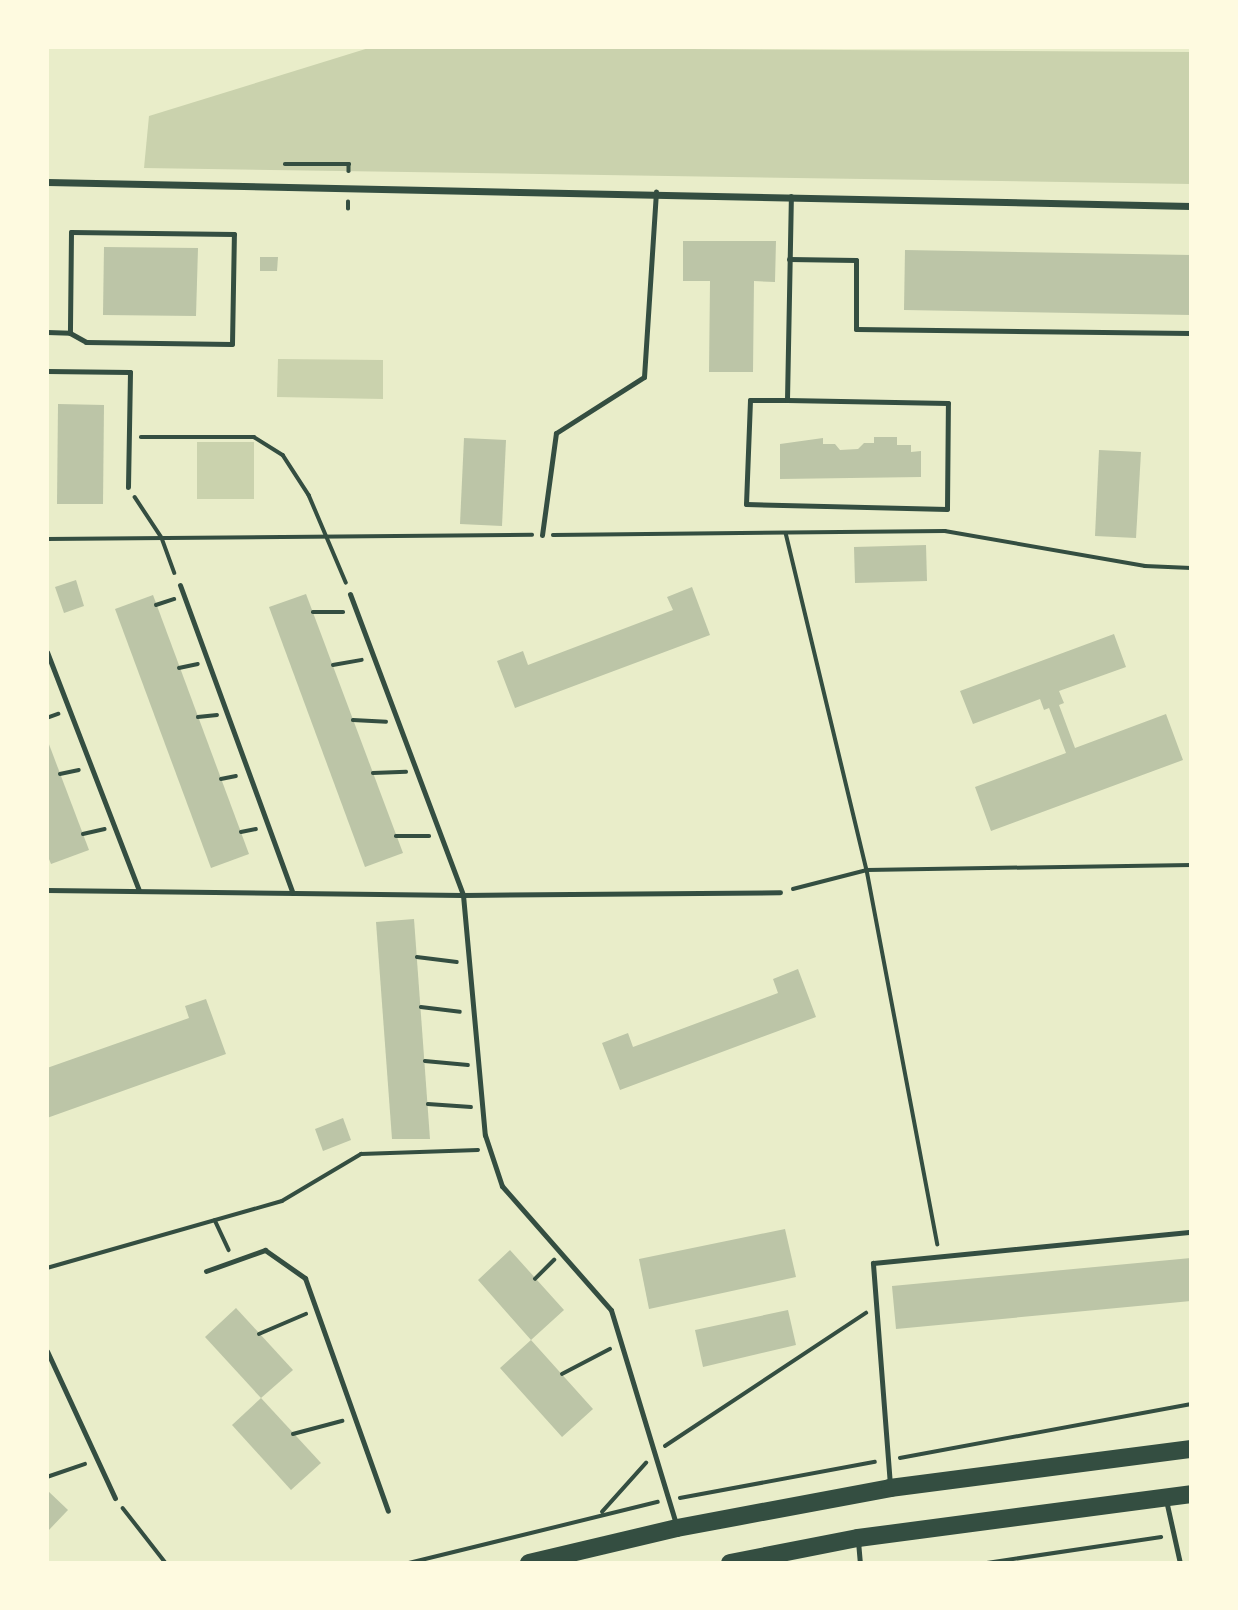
<!DOCTYPE html>
<style>
body{margin:0}
#map{position:relative;width:1238px;height:1610px;overflow:hidden;background:#e9edc9;font-family:"Golos Text",sans-serif}
div>[style]{position:absolute}
.green>*{inset:0;background:#cad2ad}
.building>*{inset:0;background:#bcc5a7}
.path>*{height:3.5px;margin:-1.75px;padding:0 1.75px;transform-origin:1.75px;border-radius:1.75px;background:#344e41}
.service>*{height:5px;margin:-2.5px;padding:0 2.5px;transform-origin:2.5px;border-radius:2.5px;background:#344e41}
.minor>*{height:7px;margin:-3.5px;padding:0 3.5px;transform-origin:3.5px;border-radius:3.5px;background:#344e41}
.primary>*{height:18px;margin:-9px;padding:0 9px;transform-origin:9px;border-radius:9px;background:#344e41}
span{translate:-50% -50%;white-space:nowrap;text-align:center;line-height:1.15;-webkit-text-stroke:7px #fefae0;paint-order:stroke}
.frame{position:absolute;inset:0;border:49px solid #fefae0;pointer-events:none}
</style>
<div id="map">
<div class="green">
<i style="clip-path:polygon(372px 47px,1191px 52px,1191px 184px,144px 168px,149px 116px)"></i>
<i style="clip-path:polygon(278px 359px,383px 360px,383px 399px,277px 397px)"></i>
<i style="clip-path:polygon(197px 442px,254px 442px,254px 499px,197px 499px)"></i>
</div>
<div class="building">
<i style="clip-path:polygon(683px 241px,776px 241px,775px 282px,754px 281px,753px 372px,709px 372px,710px 281px,683px 281px)"></i>
<i style="clip-path:polygon(104px 247px,198px 248px,196px 316px,103px 315px)"></i>
<i style="clip-path:polygon(905px 250px,1191px 255px,1191px 315px,904px 310px)"></i>
<i style="clip-path:polygon(260px 257px,278px 257px,277px 271px,260px 271px)"></i>
<i style="clip-path:polygon(58px 404px,104px 405px,103px 504px,57px 504px)"></i>
<i style="clip-path:polygon(874px 437px,897px 437px,897px 445px,911px 445px,911px 452px,921px 451px,921px 477px,780px 479px,780px 444px,823px 438px,823px 444px,835px 444px,840px 450px,858px 449px,864px 443px,874px 443px)"></i>
<i style="clip-path:polygon(464px 438px,506px 440px,502px 526px,460px 524px)"></i>
<i style="clip-path:polygon(1099px 450px,1141px 452px,1136px 538px,1095px 536px)"></i>
<i style="clip-path:polygon(926px 545px,927px 581px,855px 583px,854px 547px)"></i>
<i style="clip-path:polygon(76px 580px,84px 606px,64px 613px,55px 587px)"></i>
<i style="clip-path:polygon(692px 587px,710px 635px,515px 708px,497px 661px,523px 651px,528px 665px,673px 610px,667px 597px)"></i>
<i style="clip-path:polygon(306px 594px,403px 853px,365px 867px,269px 607px)"></i>
<i style="clip-path:polygon(153px 595px,249px 854px,211px 868px,115px 609px)"></i>
<i style="clip-path:polygon(1114px 634px,1126px 667px,1059px 691px,1064px 703px,1059px 705px,1075px 748px,1166px 714px,1183px 760px,991px 831px,975px 787px,1066px 753px,1049px 708px,1044px 710px,1040px 699px,973px 724px,960px 691px)"></i>
<i style="clip-path:polygon(47px 739px,89px 850px,51px 864px,47px 854px)"></i>
<i style="clip-path:polygon(414px 919px,430px 1139px,392px 1139px,376px 922px)"></i>
<i style="clip-path:polygon(798px 969px,816px 1017px,620px 1090px,602px 1043px,628px 1033px,633px 1047px,778px 993px,773px 979px)"></i>
<i style="clip-path:polygon(206px 999px,226px 1054px,47px 1118px,47px 1068px,189px 1018px,185px 1006px)"></i>
<i style="clip-path:polygon(343px 1118px,351px 1140px,323px 1151px,315px 1129px)"></i>
<i style="clip-path:polygon(785px 1229px,796px 1277px,649px 1309px,639px 1259px)"></i>
<i style="clip-path:polygon(510px 1250px,564px 1310px,531px 1340px,593px 1409px,562px 1437px,500px 1368px,531px 1340px,478px 1280px)"></i>
<i style="clip-path:polygon(1191px 1258px,1191px 1301px,896px 1329px,892px 1286px)"></i>
<i style="clip-path:polygon(236px 1308px,293px 1370px,261px 1398px,205px 1337px)"></i>
<i style="clip-path:polygon(788px 1310px,796px 1345px,703px 1367px,695px 1330px)"></i>
<i style="clip-path:polygon(261px 1398px,321px 1463px,291px 1490px,232px 1425px)"></i>
<i style="clip-path:polygon(47px 1490px,68px 1510px,47px 1532px)"></i>
</div>
<div class="path">
<i style="left:285px;top:164px;width:64px"></i>
<i style="left:349px;top:164px;width:7px;rotate:90deg"></i>
<i style="left:348px;top:209px;width:7px;rotate:-90deg"></i>
<i style="left:141px;top:437px;width:113px"></i>
<i style="left:254px;top:437px;width:34px;rotate:32deg"></i>
<i style="left:283px;top:455px;width:48px;rotate:57deg"></i>
<i style="left:309px;top:495px;width:95px;rotate:67deg"></i>
<i style="left:135px;top:497px;width:49px;rotate:56.6deg"></i>
<i style="left:162px;top:538px;width:37px;rotate:70deg"></i>
<i style="left:786px;top:533px;width:347px;rotate:76.5deg"></i>
<i style="left:867px;top:870px;width:381px;rotate:79.3deg"></i>
<i style="left:553px;top:535px;width:392px;rotate:-0.6deg"></i>
<i style="left:945px;top:531px;width:203px;rotate:9.9deg"></i>
<i style="left:1145px;top:566px;width:46px;rotate:2.5deg"></i>
<i style="left:47px;top:539px;width:485px;rotate:-0.5deg"></i>
<i style="left:47px;top:553px;width:18px;rotate:90deg"></i>
<i style="left:156px;top:605px;width:19px;rotate:-18deg"></i>
<i style="left:313px;top:612px;width:30px"></i>
<i style="left:333px;top:665px;width:29px;rotate:-10deg"></i>
<i style="left:179px;top:668px;width:19px;rotate:-12deg"></i>
<i style="left:198px;top:717px;width:19px;rotate:-6deg"></i>
<i style="left:47px;top:718px;width:12px;rotate:-20deg"></i>
<i style="left:353px;top:720px;width:33px;rotate:3deg"></i>
<i style="left:373px;top:773px;width:33px;rotate:-2deg"></i>
<i style="left:60px;top:774px;width:19px;rotate:-12deg"></i>
<i style="left:221px;top:779px;width:15px;rotate:-11deg"></i>
<i style="left:241px;top:832px;width:15px;rotate:-11deg"></i>
<i style="left:83px;top:834px;width:22px;rotate:-13deg"></i>
<i style="left:396px;top:836px;width:33px"></i>
<i style="left:793px;top:889px;width:76px;rotate:-14.4deg"></i>
<i style="left:867px;top:870px;width:324px;rotate:-0.9deg"></i>
<i style="left:417px;top:957px;width:40px;rotate:7.1deg"></i>
<i style="left:421px;top:1007px;width:39px;rotate:7deg"></i>
<i style="left:425px;top:1061px;width:43px;rotate:5.3deg"></i>
<i style="left:428px;top:1104px;width:43px;rotate:4deg"></i>
<i style="left:215px;top:1220px;width:33px;rotate:65deg"></i>
<i style="left:47px;top:1268px;width:244px;rotate:-15.9deg"></i>
<i style="left:282px;top:1201px;width:92px;rotate:-30.7deg"></i>
<i style="left:361px;top:1154px;width:117px;rotate:-2deg"></i>
<i style="left:535px;top:1279px;width:27px;rotate:-45deg"></i>
<i style="left:259px;top:1334px;width:51px;rotate:-23.1deg"></i>
<i style="left:562px;top:1374px;width:54px;rotate:-27.5deg"></i>
<i style="left:293px;top:1434px;width:51px;rotate:-14.9deg"></i>
<i style="left:665px;top:1446px;width:241px;rotate:-33.5deg"></i>
<i style="left:900px;top:1458px;width:296px;rotate:-10.5deg"></i>
<i style="left:47px;top:1477px;width:40px;rotate:-18.9deg"></i>
<i style="left:680px;top:1498px;width:198px;rotate:-10.5deg"></i>
<i style="left:123px;top:1508px;width:70px;rotate:52deg"></i>
<i style="left:602px;top:1512px;width:66px;rotate:-48.1deg"></i>
<i style="left:409px;top:1563px;width:256px;rotate:-13.8deg"></i>
<i style="left:987px;top:1563px;width:176px;rotate:-8.5deg"></i>
</div>
<div class="service">
<i style="left:789px;top:259px;width:67px;rotate:0.9deg"></i>
<i style="left:856px;top:260px;width:69px;rotate:90deg"></i>
<i style="left:856px;top:329px;width:335px;rotate:0.7deg"></i>
<i style="left:47px;top:332px;width:23px;rotate:2deg"></i>
<i style="left:70px;top:333px;width:18px;rotate:29deg"></i>
<i style="left:86px;top:342px;width:146px;rotate:0.8deg"></i>
<i style="left:232px;top:344px;width:110px;rotate:-89deg"></i>
<i style="left:234px;top:234px;width:163px;rotate:-179.3deg"></i>
<i style="left:71px;top:232px;width:101px;rotate:90.6deg"></i>
<i style="left:47px;top:371px;width:83px;rotate:0.7deg"></i>
<i style="left:130px;top:372px;width:115px;rotate:91deg"></i>
<i style="left:787px;top:400px;width:37px;rotate:180deg"></i>
<i style="left:750px;top:400px;width:104px;rotate:92.2deg"></i>
<i style="left:746px;top:504px;width:201px;rotate:1.4deg"></i>
<i style="left:947px;top:509px;width:106px;rotate:-89.5deg"></i>
<i style="left:948px;top:403px;width:161px;rotate:-178.9deg"></i>
<i style="left:787px;top:400px;width:204px;rotate:-88.9deg"></i>
<i style="left:542px;top:535px;width:103px;rotate:-82.2deg"></i>
<i style="left:556px;top:433px;width:104px;rotate:-32.5deg"></i>
<i style="left:644px;top:377px;width:186px;rotate:-86.3deg"></i>
<i style="left:180px;top:585px;width:328px;rotate:69.9deg"></i>
<i style="left:350px;top:594px;width:322px;rotate:69.4deg"></i>
<i style="left:463px;top:895px;width:241px;rotate:84.8deg"></i>
<i style="left:485px;top:1135px;width:54px;rotate:71.6deg"></i>
<i style="left:502px;top:1186px;width:165px;rotate:48.7deg"></i>
<i style="left:611px;top:1310px;width:224px;rotate:73.1deg"></i>
<i style="left:47px;top:652px;width:256px;rotate:68.9deg"></i>
<i style="left:47px;top:890px;width:416px;rotate:0.7deg"></i>
<i style="left:463px;top:895px;width:317px;rotate:-0.5deg"></i>
<i style="left:206px;top:1271px;width:63px;rotate:-19.6deg"></i>
<i style="left:265px;top:1250px;width:49px;rotate:35deg"></i>
<i style="left:305px;top:1278px;width:247px;rotate:70.4deg"></i>
<i style="left:47px;top:1351px;width:162px;rotate:65.2deg"></i>
<i style="left:890px;top:1485px;width:223px;rotate:-94.4deg"></i>
<i style="left:873px;top:1263px;width:320px;rotate:-5.6deg"></i>
<i style="left:1166px;top:1500px;width:65px;rotate:77.5deg"></i>
<i style="left:858px;top:1541px;width:22px;rotate:85deg"></i>
</div>
<div class="minor">
<i style="left:47px;top:182px;width:1144px;rotate:1.2deg"></i>
</div>
<div class="primary">
<i style="left:529px;top:1563px;width:152px;rotate:-13.3deg"></i>
<i style="left:677px;top:1528px;width:217px;rotate:-10.6deg"></i>
<i style="left:890px;top:1488px;width:304px;rotate:-7.4deg"></i>
<i style="left:730px;top:1563px;width:130px;rotate:-11.1deg"></i>
<i style="left:858px;top:1538px;width:336px;rotate:-7.5deg"></i>
</div>
<div class="frame"></div>
</div>
